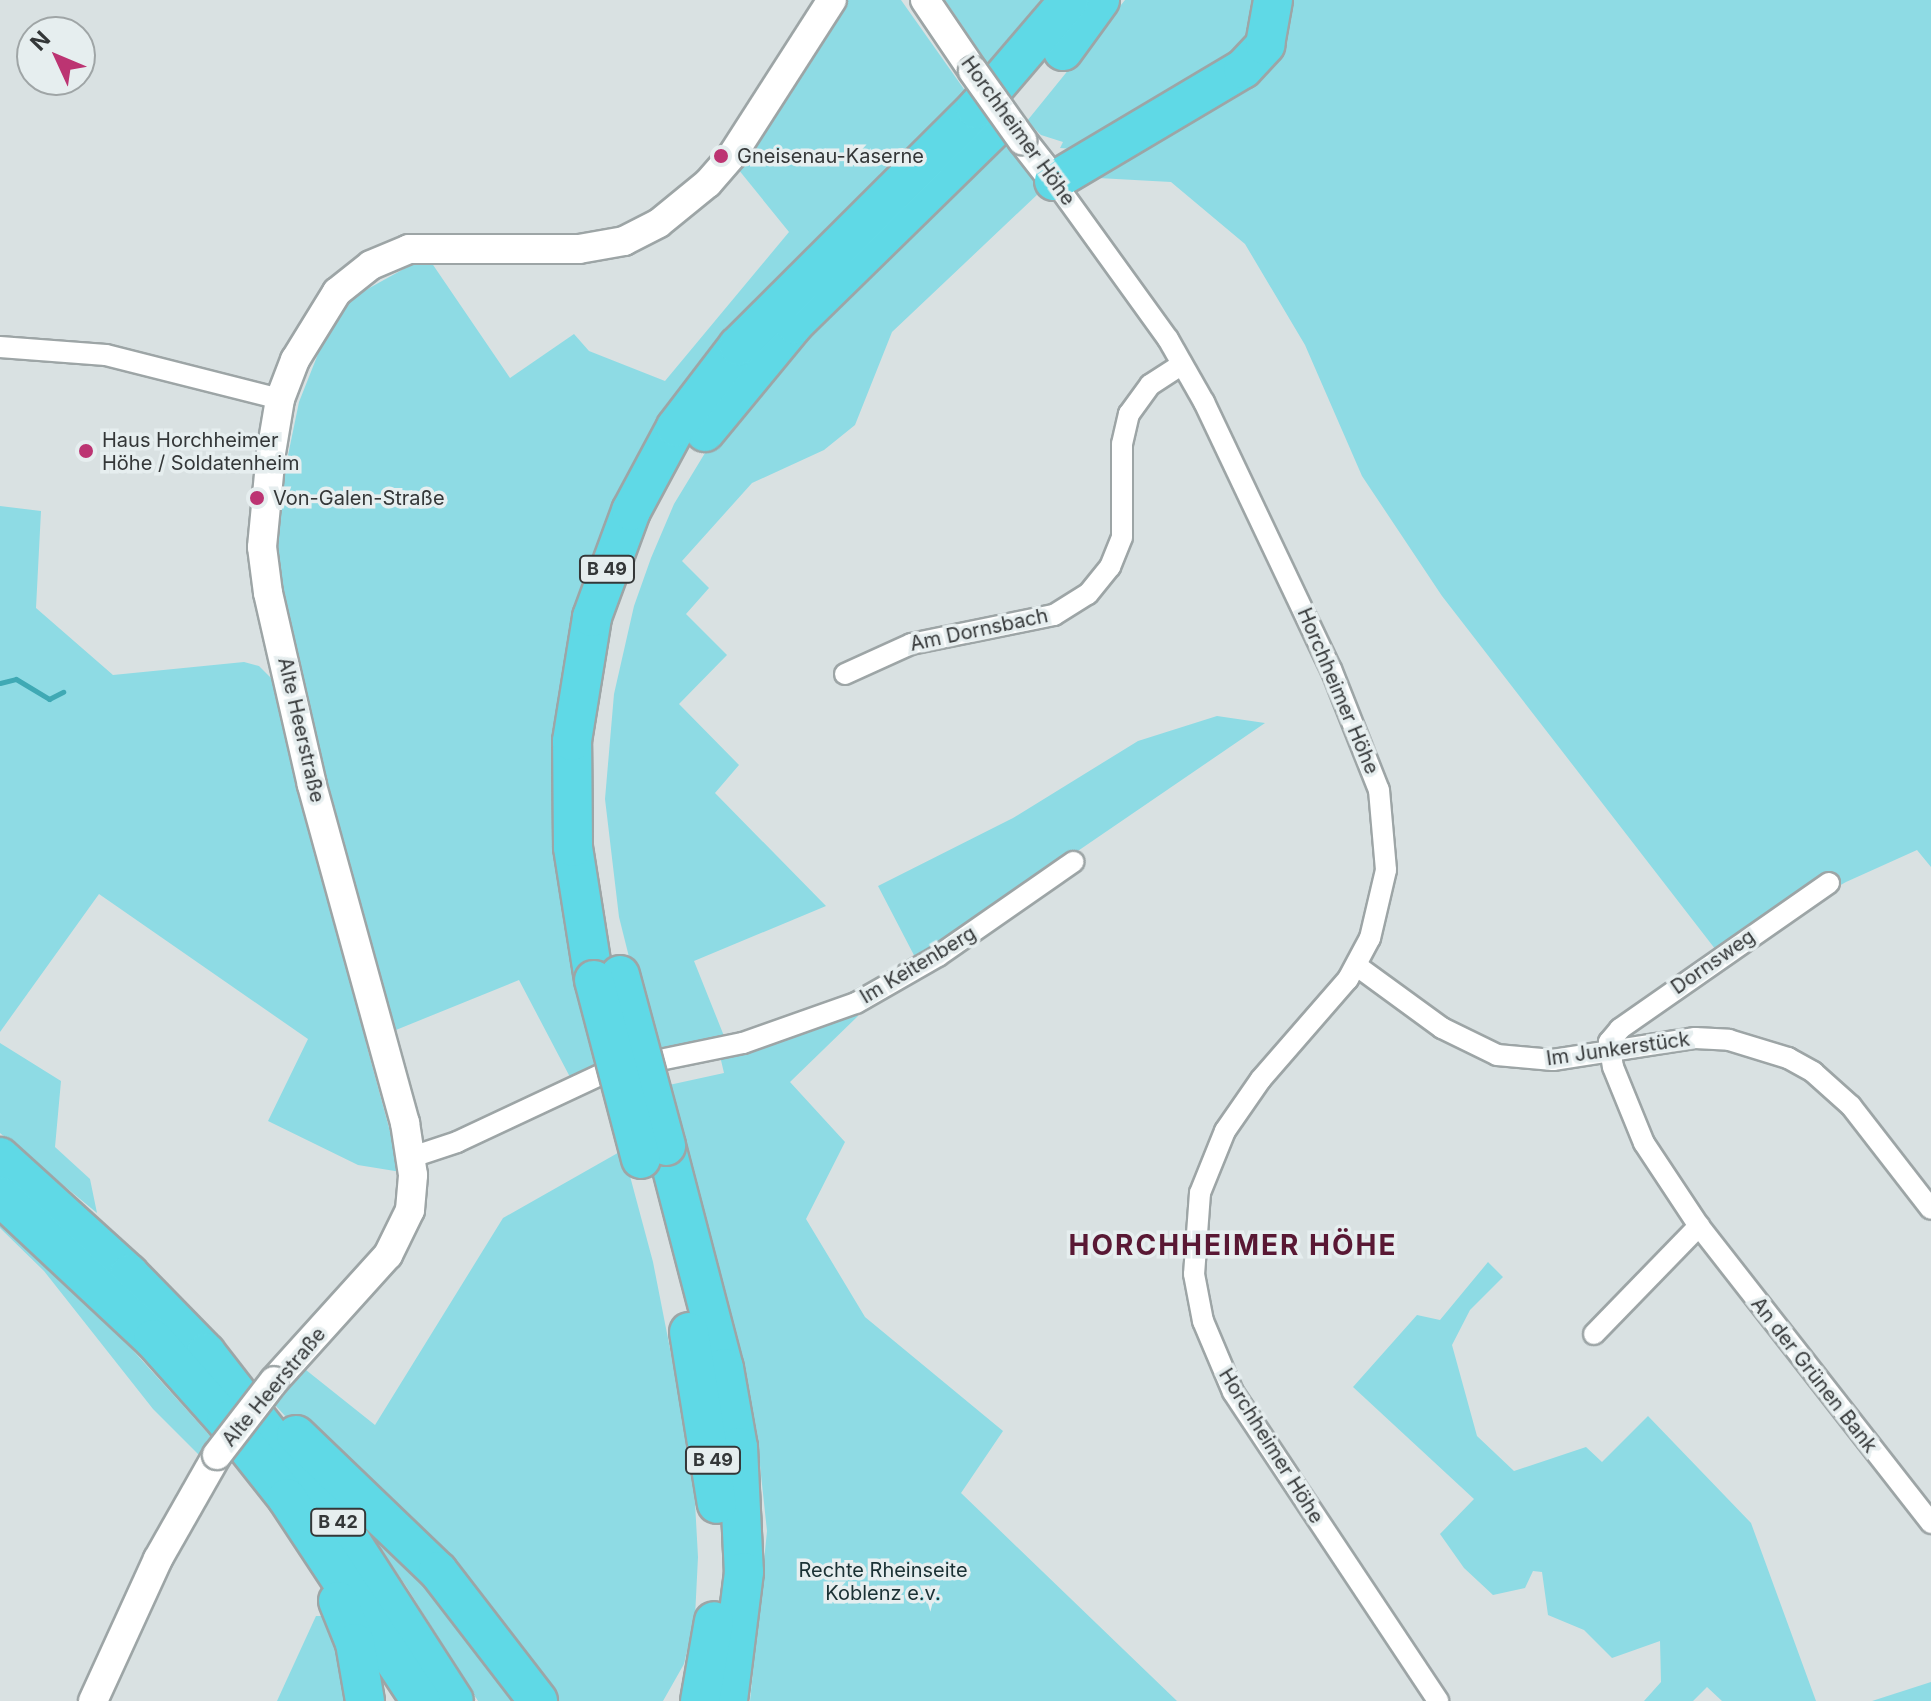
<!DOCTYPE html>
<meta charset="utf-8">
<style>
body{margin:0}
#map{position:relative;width:1931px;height:1701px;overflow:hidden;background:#d9e1e2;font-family:Inter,sans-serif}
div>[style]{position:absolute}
.green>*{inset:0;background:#8edbe4}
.stream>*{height:5px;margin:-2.5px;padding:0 2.5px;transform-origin:2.5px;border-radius:2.5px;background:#3fa9b4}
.roads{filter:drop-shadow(2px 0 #9da5a6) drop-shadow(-2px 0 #9da5a6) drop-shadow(0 2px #9da5a6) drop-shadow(0 -2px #9da5a6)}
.street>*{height:20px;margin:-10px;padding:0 10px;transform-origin:10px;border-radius:10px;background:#fff}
.secondary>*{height:28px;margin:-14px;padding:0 14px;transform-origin:14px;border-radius:14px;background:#fff}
.highway>*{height:38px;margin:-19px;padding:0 19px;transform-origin:19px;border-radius:19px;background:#5fd9e6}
.bridges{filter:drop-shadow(2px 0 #9da5a6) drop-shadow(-2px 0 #9da5a6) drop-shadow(0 2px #9da5a6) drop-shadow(0 -2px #9da5a6)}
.secondary-bridge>*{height:28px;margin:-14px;padding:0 14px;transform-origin:14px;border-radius:14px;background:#fff}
.highway-bridge>*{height:38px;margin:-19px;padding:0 19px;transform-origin:19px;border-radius:19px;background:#5fd9e6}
.dots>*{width:22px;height:22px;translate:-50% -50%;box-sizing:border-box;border:4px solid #e6eeef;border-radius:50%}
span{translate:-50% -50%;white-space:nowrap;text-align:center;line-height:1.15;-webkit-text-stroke:7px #e6eeef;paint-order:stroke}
.shield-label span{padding:2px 6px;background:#e6eeef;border:2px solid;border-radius:6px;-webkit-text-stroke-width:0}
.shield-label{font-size:18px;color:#343738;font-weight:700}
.street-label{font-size:20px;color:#343738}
.poi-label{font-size:20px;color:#343738}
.left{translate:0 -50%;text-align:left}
.park-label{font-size:20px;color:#1a3134}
.district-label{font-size:28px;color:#591834;font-weight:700;letter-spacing:2px}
.north{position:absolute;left:16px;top:16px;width:80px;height:80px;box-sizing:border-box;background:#e6eeef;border:2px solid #9fa5a6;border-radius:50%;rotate:314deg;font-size:22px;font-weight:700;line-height:32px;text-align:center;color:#343738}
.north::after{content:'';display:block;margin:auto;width:28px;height:36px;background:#bc3472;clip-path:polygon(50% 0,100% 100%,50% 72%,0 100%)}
</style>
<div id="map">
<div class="green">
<i style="clip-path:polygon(848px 0,901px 0,966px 92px,838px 219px,709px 360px,573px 648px,603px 1066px,570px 1077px,519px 980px,391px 1032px,287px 621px,273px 528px,299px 402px,337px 306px,427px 256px,510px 378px,574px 334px,589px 351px,665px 381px,789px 232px,738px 169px)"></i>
<i style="clip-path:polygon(945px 0,1041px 0,988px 64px)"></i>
<i style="clip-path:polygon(1125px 0,1263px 0,1254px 43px,1074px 149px,1060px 148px,1063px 142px,1041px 135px,1027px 121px)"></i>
<i style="clip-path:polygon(1283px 0,1931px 0,1931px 867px,1917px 850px,1846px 882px,1719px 954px,1442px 596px,1362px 476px,1305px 345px,1245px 244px,1171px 182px,1098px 178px,1104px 168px,1240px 84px)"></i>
<i style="clip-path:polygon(1007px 144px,1034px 177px,1039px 193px,892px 332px,855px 425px,824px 450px,752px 483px,682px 561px,709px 588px,686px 614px,727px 655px,679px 704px,739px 765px,715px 793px,826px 906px,694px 961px,726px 1041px,654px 1057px,619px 917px,605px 799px,614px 694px,634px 606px,651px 558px,674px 504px,722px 425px,836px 301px,913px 236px)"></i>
<i style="clip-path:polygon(0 506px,41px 511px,36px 608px,113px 675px,244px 662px,259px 666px,282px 689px,373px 1040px,366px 1043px,401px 1172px,358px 1165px,268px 1121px,308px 1039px,99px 894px,0 1032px)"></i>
<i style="clip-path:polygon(1217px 716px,1265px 723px,917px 961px,878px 886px,1013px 818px,1138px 741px)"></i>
<i style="clip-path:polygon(853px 1007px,858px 1016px,790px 1082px,845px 1142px,806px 1219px,865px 1317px,1003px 1431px,961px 1493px,1177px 1701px,750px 1701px,767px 1531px,756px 1428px,669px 1085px,724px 1073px,720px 1056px)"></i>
<i style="clip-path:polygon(0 1043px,61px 1081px,55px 1147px,90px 1179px,97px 1213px,0 1133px)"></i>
<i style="clip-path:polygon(623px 1150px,653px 1262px,693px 1466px,698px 1557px,695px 1617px,684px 1664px,663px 1701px,548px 1701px,275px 1405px,306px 1370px,375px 1425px,503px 1218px)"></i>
<i style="clip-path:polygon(0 1217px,102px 1316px,213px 1439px,201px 1457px,153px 1409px,44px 1271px,0 1228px)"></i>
<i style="clip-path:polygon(1488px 1262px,1503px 1277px,1470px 1310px,1452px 1345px,1477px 1436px,1514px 1471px,1586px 1447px,1602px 1462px,1648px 1416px,1751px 1523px,1816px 1701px,1722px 1701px,1707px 1687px,1693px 1701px,1644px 1701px,1661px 1682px,1660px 1641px,1612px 1658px,1584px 1630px,1548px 1615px,1542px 1572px,1533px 1571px,1525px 1588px,1493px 1595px,1464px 1568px,1440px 1534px,1474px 1499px,1353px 1387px,1417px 1315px,1440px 1320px)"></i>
<i style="clip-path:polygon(342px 1488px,526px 1701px,478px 1701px,406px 1586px,339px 1491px)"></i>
<i style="clip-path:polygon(316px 1616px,338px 1616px,357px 1701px,277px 1701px)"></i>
<i style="clip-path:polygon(1931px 1682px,1931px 1701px,1872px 1701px)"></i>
</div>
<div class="stream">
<i style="left:0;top:683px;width:16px;rotate:-14deg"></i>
<i style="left:16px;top:679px;width:39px;rotate:31deg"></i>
<i style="left:49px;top:699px;width:16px;rotate:-27deg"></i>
</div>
<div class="roads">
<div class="street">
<i style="left:1054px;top:181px;width:195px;rotate:54.2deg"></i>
<i style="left:1168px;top:339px;width:73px;rotate:60.3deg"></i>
<i style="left:1204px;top:402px;width:296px;rotate:64.6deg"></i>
<i style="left:1331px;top:669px;width:130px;rotate:68.4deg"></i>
<i style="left:1379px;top:790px;width:80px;rotate:85deg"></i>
<i style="left:1386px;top:870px;width:70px;rotate:103.2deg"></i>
<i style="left:1370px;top:938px;width:47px;rotate:118.2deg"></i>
<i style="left:1348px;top:979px;width:133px;rotate:131deg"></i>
<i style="left:1261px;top:1079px;width:63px;rotate:124.7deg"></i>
<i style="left:1225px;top:1131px;width:67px;rotate:112deg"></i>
<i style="left:1200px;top:1193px;width:81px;rotate:94.2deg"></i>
<i style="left:1194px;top:1274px;width:48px;rotate:79.2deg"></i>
<i style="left:1203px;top:1321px;width:77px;rotate:67.1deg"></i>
<i style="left:1233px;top:1392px;width:371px;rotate:56.4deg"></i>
<i style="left:0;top:347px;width:106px;rotate:4.3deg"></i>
<i style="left:106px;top:355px;width:179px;rotate:14.2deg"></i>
<i style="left:845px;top:674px;width:72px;rotate:-24.4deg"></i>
<i style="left:911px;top:644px;width:146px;rotate:-11.5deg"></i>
<i style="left:1054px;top:615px;width:40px;rotate:-32deg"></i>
<i style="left:1088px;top:594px;width:35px;rotate:-51deg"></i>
<i style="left:1110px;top:567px;width:32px;rotate:-68deg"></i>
<i style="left:1122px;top:537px;width:93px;rotate:-90deg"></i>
<i style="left:1122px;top:444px;width:31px;rotate:-77deg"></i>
<i style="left:1129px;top:414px;width:36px;rotate:-54deg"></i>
<i style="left:1150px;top:385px;width:38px;rotate:-33deg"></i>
<i style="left:1829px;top:883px;width:255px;rotate:145.1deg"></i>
<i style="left:1620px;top:1029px;width:17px;rotate:130deg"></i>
<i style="left:1609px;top:1042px;width:25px;rotate:81deg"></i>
<i style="left:1613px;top:1067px;width:82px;rotate:67.8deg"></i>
<i style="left:1644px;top:1143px;width:100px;rotate:56.5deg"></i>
<i style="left:1699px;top:1226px;width:377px;rotate:52deg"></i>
<i style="left:1357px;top:966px;width:105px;rotate:36.1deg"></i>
<i style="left:1442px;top:1028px;width:61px;rotate:26.1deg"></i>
<i style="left:1497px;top:1055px;width:56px;rotate:5.1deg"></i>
<i style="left:1553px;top:1060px;width:144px;rotate:-8.8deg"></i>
<i style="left:1695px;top:1038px;width:34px;rotate:3deg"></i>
<i style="left:1729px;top:1040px;width:62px;rotate:17deg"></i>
<i style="left:1788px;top:1058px;width:29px;rotate:29deg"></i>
<i style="left:1813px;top:1072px;width:51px;rotate:41.8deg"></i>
<i style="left:1851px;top:1106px;width:130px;rotate:52.2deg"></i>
<i style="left:655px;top:1061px;width:90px;rotate:-11.6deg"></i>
<i style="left:743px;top:1043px;width:120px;rotate:-19.5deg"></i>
<i style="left:856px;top:1003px;width:95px;rotate:-29.8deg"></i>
<i style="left:938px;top:956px;width:165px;rotate:-34.8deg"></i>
<i style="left:412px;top:1157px;width:47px;rotate:-18.4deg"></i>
<i style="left:457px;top:1142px;width:162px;rotate:-25.1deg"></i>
<i style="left:1594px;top:1334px;width:151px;rotate:-45.8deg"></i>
</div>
<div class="secondary">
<i style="left:925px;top:0;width:86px;rotate:55.9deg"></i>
<i style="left:1022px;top:140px;width:52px;rotate:52deg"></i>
<i style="left:274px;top:1381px;width:170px;rotate:-47.9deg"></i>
<i style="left:388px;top:1255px;width:50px;rotate:-63.9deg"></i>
<i style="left:410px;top:1210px;width:35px;rotate:-85deg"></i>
<i style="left:413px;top:1175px;width:53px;rotate:-98.7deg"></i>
<i style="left:405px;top:1123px;width:351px;rotate:-105.4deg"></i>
<i style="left:312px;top:785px;width:197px;rotate:-102.9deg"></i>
<i style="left:268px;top:593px;width:46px;rotate:-97.4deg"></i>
<i style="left:262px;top:547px;width:94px;rotate:-84.5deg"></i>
<i style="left:271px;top:453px;width:55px;rotate:-80.5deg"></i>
<i style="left:280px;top:399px;width:42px;rotate:-69deg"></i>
<i style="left:295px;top:360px;width:80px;rotate:-58.3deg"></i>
<i style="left:337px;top:292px;width:43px;rotate:-38.5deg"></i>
<i style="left:371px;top:265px;width:41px;rotate:-22.8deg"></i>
<i style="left:409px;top:249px;width:170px"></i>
<i style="left:579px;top:249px;width:46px;rotate:-10.1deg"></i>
<i style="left:624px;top:241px;width:39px;rotate:-27deg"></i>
<i style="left:659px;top:223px;width:63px;rotate:-39.2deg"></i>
<i style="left:708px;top:183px;width:38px;rotate:-49deg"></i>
<i style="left:733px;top:154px;width:183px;rotate:-57.3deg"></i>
<i style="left:93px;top:1701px;width:156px;rotate:-65.4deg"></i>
<i style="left:158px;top:1559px;width:120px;rotate:-60.4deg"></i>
</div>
<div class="highway">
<i style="left:1063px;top:51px;width:63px;rotate:-54deg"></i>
<i style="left:1054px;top:181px;width:220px;rotate:-30.7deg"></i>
<i style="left:1243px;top:69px;width:33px;rotate:-47deg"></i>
<i style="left:1265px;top:45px;width:46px;rotate:-79.9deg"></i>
<i style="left:705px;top:432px;width:140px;rotate:-50.5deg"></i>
<i style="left:794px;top:324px;width:290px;rotate:-44.4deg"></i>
<i style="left:594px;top:980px;width:135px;rotate:-99deg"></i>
<i style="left:573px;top:847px;width:106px;rotate:-90.5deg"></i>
<i style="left:572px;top:741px;width:126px;rotate:-80.8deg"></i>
<i style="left:592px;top:617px;width:113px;rotate:-69.8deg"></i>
<i style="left:631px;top:511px;width:95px;rotate:-61.8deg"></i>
<i style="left:676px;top:427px;width:102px;rotate:-52.6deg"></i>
<i style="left:738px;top:346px;width:336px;rotate:-44.9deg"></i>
<i style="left:976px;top:109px;width:143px;rotate:-49.5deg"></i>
<i style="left:666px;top:1146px;width:229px;rotate:75.4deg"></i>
<i style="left:724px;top:1368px;width:80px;rotate:80deg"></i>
<i style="left:738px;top:1447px;width:125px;rotate:87.3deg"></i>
<i style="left:744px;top:1572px;width:130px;rotate:97.1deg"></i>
<i style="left:0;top:1157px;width:174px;rotate:42.2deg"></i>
<i style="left:129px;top:1274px;width:110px;rotate:45.7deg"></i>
<i style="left:206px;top:1353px;width:230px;rotate:52.2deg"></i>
<i style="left:347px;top:1535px;width:197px;rotate:57.2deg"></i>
<i style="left:0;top:1196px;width:209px;rotate:43.1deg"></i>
<i style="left:153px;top:1339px;width:110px;rotate:48.3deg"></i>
<i style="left:226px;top:1421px;width:98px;rotate:51.6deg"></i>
<i style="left:287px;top:1498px;width:243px;rotate:56.6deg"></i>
<i style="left:689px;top:1332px;width:174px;rotate:80.8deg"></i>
<i style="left:296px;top:1435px;width:197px;rotate:43.8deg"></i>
<i style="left:438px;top:1571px;width:164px;rotate:52.4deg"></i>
<i style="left:338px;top:1601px;width:45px;rotate:68deg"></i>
<i style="left:355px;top:1643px;width:59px;rotate:80.2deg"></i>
<i style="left:700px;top:1701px;width:81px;rotate:-80.1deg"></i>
</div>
</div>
<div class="bridges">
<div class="secondary-bridge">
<i style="left:973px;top:71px;width:85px;rotate:54.6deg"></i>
<i style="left:217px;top:1455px;width:93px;rotate:-52.4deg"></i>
</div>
<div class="highway-bridge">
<i style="left:620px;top:975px;width:177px;rotate:74.9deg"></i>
<i style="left:594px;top:980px;width:185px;rotate:75.3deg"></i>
</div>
</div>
<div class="dots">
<i style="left:721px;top:156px;background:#bc3472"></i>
<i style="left:86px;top:451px;background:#bc3472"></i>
<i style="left:257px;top:498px;background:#bc3472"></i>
</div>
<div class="shield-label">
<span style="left:607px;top:569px">B 49</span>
<span style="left:713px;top:1460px">B 49</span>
<span style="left:338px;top:1522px">B 42</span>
</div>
<div class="street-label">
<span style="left:1018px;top:131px;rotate:54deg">Horchheimer Höhe</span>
<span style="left:979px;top:630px;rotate:-12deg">Am Dornsbach</span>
<span style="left:1338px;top:691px;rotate:67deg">Horchheimer Höhe</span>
<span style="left:301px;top:730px;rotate:77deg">Alte Heerstraße</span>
<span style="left:1713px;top:962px;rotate:-35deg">Dornsweg</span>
<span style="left:918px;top:965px;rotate:-31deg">Im Keitenberg</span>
<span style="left:1618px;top:1049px;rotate:-8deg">Im Junkerstück</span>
<span style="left:1814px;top:1375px;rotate:52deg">An der Grünen Bank</span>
<span style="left:274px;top:1387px;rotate:-50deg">Alte Heerstraße</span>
<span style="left:1271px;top:1446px;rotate:58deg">Horchheimer Höhe</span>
</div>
<div class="poi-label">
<span class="left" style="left:737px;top:156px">Gneisenau-Kaserne</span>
<span class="left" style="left:102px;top:452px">Haus Horchheimer<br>Höhe / Soldatenheim</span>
<span class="left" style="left:273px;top:498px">Von-Galen-Straße</span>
</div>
<div class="park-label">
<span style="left:883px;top:1582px">Rechte Rheinseite<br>Koblenz e.v.</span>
</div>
<div class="district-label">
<span style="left:1233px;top:1245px">HORCHHEIMER HÖHE</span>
</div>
<div class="north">N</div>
</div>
